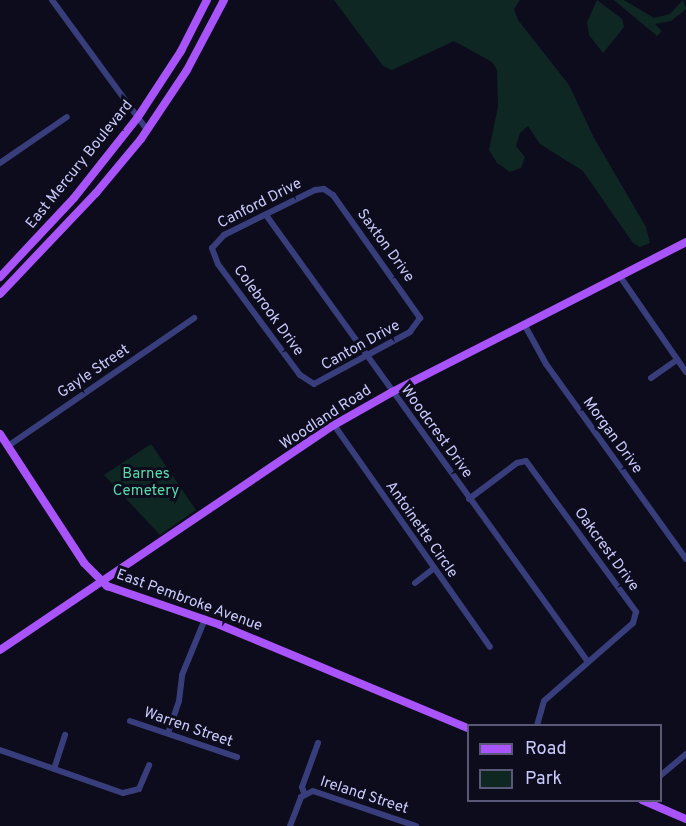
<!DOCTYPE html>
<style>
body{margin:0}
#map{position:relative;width:686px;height:826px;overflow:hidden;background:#0d0c1d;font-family:Overpass,sans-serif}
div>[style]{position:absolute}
.green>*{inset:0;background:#0f2723}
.minor>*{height:6px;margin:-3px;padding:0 3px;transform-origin:3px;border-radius:3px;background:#383e7b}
.major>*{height:8px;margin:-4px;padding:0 4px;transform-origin:4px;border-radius:4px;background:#a954fa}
span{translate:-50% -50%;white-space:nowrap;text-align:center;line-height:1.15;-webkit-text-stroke:6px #0d0c1d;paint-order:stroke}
.street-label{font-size:15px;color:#cacafd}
.park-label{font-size:15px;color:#59daab}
.legend{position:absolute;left:467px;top:724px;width:195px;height:78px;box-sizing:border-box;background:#0d0c1d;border:2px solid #595877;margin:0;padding:8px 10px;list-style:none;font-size:18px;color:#cacafd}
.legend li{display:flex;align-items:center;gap:12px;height:30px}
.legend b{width:30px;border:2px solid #595877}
</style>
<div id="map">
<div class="green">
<i style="clip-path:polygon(334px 0,520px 0,514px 9px,518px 20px,569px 85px,594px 138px,646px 227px,650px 243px,640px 247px,633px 243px,583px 171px,540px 144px,528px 126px,520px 133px,516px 146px,525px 157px,521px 168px,510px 172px,497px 163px,489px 150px,498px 107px,497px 70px,492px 62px,454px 41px,392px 70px,383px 66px)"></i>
<i style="clip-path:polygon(597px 0,622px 19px,624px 27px,603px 53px,589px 35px,587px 22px)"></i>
<i style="clip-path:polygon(614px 0,624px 0,654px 18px,670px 14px,683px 0,686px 9px,671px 21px,655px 24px,662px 31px,657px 36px)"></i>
<i style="clip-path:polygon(151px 444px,196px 510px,160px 535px,104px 475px)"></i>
</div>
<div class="minor">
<i style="left:52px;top:0;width:161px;rotate:53.8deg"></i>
<i style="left:0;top:163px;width:81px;rotate:-34.5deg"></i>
<i style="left:315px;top:190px;width:9px;rotate:-6deg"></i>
<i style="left:324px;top:189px;width:11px;rotate:34deg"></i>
<i style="left:333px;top:195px;width:151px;rotate:54.7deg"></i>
<i style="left:420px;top:318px;width:17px;rotate:126deg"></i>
<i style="left:410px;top:332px;width:109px;rotate:151.6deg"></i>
<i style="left:314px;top:384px;width:17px;rotate:-147deg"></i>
<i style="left:300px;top:375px;width:138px;rotate:-126.5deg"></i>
<i style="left:218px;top:264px;width:17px;rotate:-111deg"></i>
<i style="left:212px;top:248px;width:18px;rotate:-47deg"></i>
<i style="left:224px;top:235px;width:102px;rotate:-26.3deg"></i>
<i style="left:266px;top:215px;width:551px;rotate:54.23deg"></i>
<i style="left:619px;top:275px;width:118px;rotate:55.4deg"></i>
<i style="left:524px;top:324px;width:46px;rotate:61.2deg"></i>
<i style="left:546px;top:364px;width:240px;rotate:54.3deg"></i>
<i style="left:651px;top:378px;width:32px;rotate:-35deg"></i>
<i style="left:334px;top:425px;width:271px;rotate:54.9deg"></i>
<i style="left:8px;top:446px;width:226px;rotate:-34.5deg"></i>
<i style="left:469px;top:499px;width:60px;rotate:-36.9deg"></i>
<i style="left:517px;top:463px;width:9px;rotate:-13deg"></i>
<i style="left:526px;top:461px;width:187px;rotate:53.9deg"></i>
<i style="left:636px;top:612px;width:11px;rotate:105deg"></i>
<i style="left:633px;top:623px;width:118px;rotate:138.8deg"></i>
<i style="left:544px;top:701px;width:26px;rotate:106deg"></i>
<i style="left:415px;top:583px;width:23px;rotate:-38deg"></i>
<i style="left:130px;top:721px;width:113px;rotate:18.6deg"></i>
<i style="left:168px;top:733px;width:34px;rotate:-71deg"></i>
<i style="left:179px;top:701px;width:26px;rotate:-83deg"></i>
<i style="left:182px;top:675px;width:61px;rotate:-67.7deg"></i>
<i style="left:0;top:750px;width:130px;rotate:19.3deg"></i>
<i style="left:123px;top:793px;width:16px;rotate:-14deg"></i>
<i style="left:139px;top:789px;width:26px;rotate:-67deg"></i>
<i style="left:54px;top:769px;width:36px;rotate:-72deg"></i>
<i style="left:660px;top:776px;width:34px;rotate:-40deg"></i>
<i style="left:304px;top:793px;width:6px;rotate:-108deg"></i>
<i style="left:302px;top:787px;width:47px;rotate:-70deg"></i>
<i style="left:290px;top:826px;width:31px;rotate:-69deg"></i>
<i style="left:301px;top:797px;width:13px;rotate:-27deg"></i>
<i style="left:313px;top:791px;width:109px;rotate:18.8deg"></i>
</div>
<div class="major">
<i style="left:0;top:277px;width:108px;rotate:-46.9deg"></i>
<i style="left:74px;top:198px;width:103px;rotate:-51.7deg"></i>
<i style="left:138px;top:117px;width:79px;rotate:-56.9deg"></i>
<i style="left:181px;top:51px;width:57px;rotate:-63deg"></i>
<i style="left:0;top:294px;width:139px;rotate:-46.5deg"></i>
<i style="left:96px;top:193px;width:70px;rotate:-50.2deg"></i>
<i style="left:141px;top:139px;width:83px;rotate:-56.3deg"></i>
<i style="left:187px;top:70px;width:79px;rotate:-62.1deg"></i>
<i style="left:0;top:434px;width:154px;rotate:56.9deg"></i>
<i style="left:84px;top:563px;width:33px;rotate:45deg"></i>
<i style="left:107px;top:586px;width:120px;rotate:19deg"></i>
<i style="left:220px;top:625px;width:269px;rotate:22.6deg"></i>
<i style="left:0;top:650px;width:403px;rotate:-34deg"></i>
<i style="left:334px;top:425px;width:67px;rotate:-29.6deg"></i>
<i style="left:392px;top:392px;width:330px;rotate:-27deg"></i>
<i style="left:642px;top:800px;width:48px;rotate:23.4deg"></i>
</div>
<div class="street-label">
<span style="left:80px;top:165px;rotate:-51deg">East Mercury Boulevard</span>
<span style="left:260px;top:204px;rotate:-27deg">Canford Drive</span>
<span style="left:385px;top:246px;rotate:54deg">Saxton Drive</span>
<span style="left:268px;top:311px;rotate:54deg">Colebrook Drive</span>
<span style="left:361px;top:346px;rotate:-29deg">Canton Drive</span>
<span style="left:94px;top:372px;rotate:-34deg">Gayle Street</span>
<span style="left:326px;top:418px;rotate:-33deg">Woodland Road</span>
<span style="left:436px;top:432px;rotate:54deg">Woodcrest Drive</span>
<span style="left:612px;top:436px;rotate:54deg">Morgan Drive</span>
<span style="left:421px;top:530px;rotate:55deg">Antoinette Circle</span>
<span style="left:606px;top:550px;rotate:54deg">Oakcrest Drive</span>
<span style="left:189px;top:601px;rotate:20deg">East Pembroke Avenue</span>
<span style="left:188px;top:728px;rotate:19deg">Warren Street</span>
<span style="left:364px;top:796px;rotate:18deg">Ireland Street</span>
</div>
<div class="park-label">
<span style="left:146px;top:483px">Barnes<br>Cemetery</span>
</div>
<ul class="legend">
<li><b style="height:8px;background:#a954fa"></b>Road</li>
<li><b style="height:16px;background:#0f2723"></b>Park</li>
</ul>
</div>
